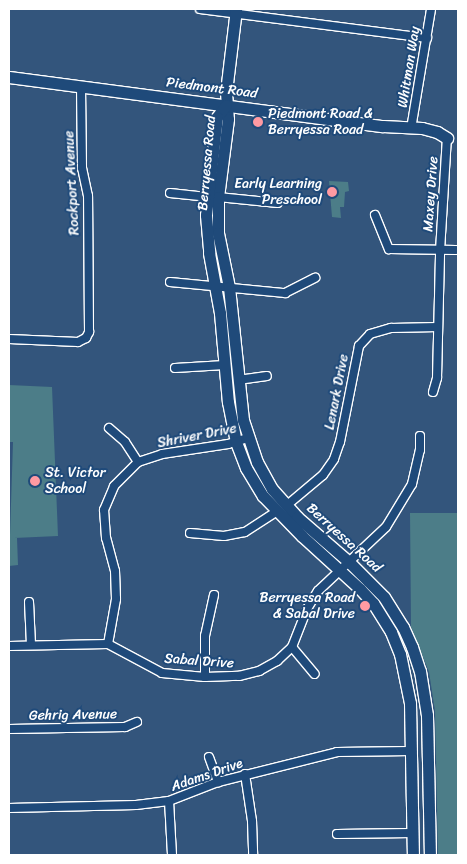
<!DOCTYPE html>
<style>
body{margin:0}
#map{position:relative;width:467px;height:864px;overflow:hidden;background:#33557c;font-family:Sriracha,sans-serif}
div>[style]{position:absolute}
.green>*{inset:0;background:#4c7d88}
.roads{filter:drop-shadow(1px 0 #fff) drop-shadow(-1px 0 #fff) drop-shadow(0 1px #fff) drop-shadow(0 -1px #fff)}
.street>*{height:8px;margin:-4px;padding:0 4px;transform-origin:4px;border-radius:4px;background:#1f4a7a}
.secondary>*{height:11px;margin:-5.5px;padding:0 5.5px;transform-origin:5.5px;border-radius:5.5px;background:#1f4a7a}
.dots>*{width:14px;height:14px;translate:-50% -50%;box-sizing:border-box;border:2px solid #1f4a7a;border-radius:50%}
span{translate:-50% -50%;white-space:nowrap;text-align:center;line-height:1.15;-webkit-text-stroke:4px #1f4a7a;paint-order:stroke}
.street-label{font-size:14px;color:#fff}
.poi-label{font-size:14px;color:#fff}
.left{translate:0 -50%;text-align:left}
.right{translate:-100% -50%;text-align:right}
.frame{position:absolute;inset:0;border:10px solid #fff;pointer-events:none}
</style>
<div id="map">
<div class="green">
<i style="clip-path:polygon(329px 181px,348px 182px,349px 191px,345px 192px,344px 207px,340px 207px,341px 218px,332px 217px)"></i>
<i style="clip-path:polygon(9px 385px,52px 387px,58px 536px,14px 538px,17px 538px,18px 565px,9px 566px,13px 442px,9px 442px)"></i>
<i style="clip-path:polygon(410px 513px,458px 513px,458px 855px,438px 855px,435px 711px,429px 672px,411px 627px)"></i>
</div>
<div class="roads">
<div class="street">
<i style="left:200px;top:9px;width:229px;rotate:7.3deg"></i>
<i style="left:411px;top:129px;width:122px;rotate:-80.5deg"></i>
<i style="left:170px;top:193px;width:37px;rotate:6deg"></i>
<i style="left:218px;top:197px;width:60px;rotate:5.7deg"></i>
<i style="left:375px;top:215px;width:37px;rotate:68deg"></i>
<i style="left:389px;top:249px;width:67px;rotate:0.9deg"></i>
<i style="left:170px;top:282px;width:116px;rotate:5.5deg"></i>
<i style="left:285px;top:293px;width:34px;rotate:-27deg"></i>
<i style="left:9px;top:339px;width:69px;rotate:2.5deg"></i>
<i style="left:78px;top:342px;width:9px;rotate:-27deg"></i>
<i style="left:86px;top:338px;width:7px;rotate:-63deg"></i>
<i style="left:89px;top:332px;width:136px;rotate:-90.4deg"></i>
<i style="left:88px;top:196px;width:29px;rotate:-102deg"></i>
<i style="left:82px;top:168px;width:81px;rotate:-90.7deg"></i>
<i style="left:175px;top:368px;width:50px;rotate:-3.4deg"></i>
<i style="left:238px;top:380px;width:29px;rotate:-8deg"></i>
<i style="left:433px;top:392px;width:15px;rotate:-74deg"></i>
<i style="left:437px;top:378px;width:127px;rotate:-88.6deg"></i>
<i style="left:440px;top:251px;width:113px;rotate:-86.5deg"></i>
<i style="left:109px;top:428px;width:21px;rotate:41deg"></i>
<i style="left:125px;top:442px;width:24px;rotate:57deg"></i>
<i style="left:286px;top:506px;width:48px;rotate:-40deg"></i>
<i style="left:323px;top:475px;width:19px;rotate:-55deg"></i>
<i style="left:334px;top:459px;width:18px;rotate:-71deg"></i>
<i style="left:340px;top:442px;width:98px;rotate:-78.8deg"></i>
<i style="left:359px;top:346px;width:16px;rotate:-47deg"></i>
<i style="left:370px;top:334px;width:22px;rotate:-16deg"></i>
<i style="left:391px;top:328px;width:47px;rotate:-1.2deg"></i>
<i style="left:190px;top:533px;width:34px;rotate:5deg"></i>
<i style="left:224px;top:536px;width:21px;rotate:-11deg"></i>
<i style="left:245px;top:532px;width:37px;rotate:-33deg"></i>
<i style="left:29px;top:602px;width:43px;rotate:87.3deg"></i>
<i style="left:108px;top:644px;width:46px;rotate:-79.9deg"></i>
<i style="left:116px;top:599px;width:28px;rotate:-92deg"></i>
<i style="left:115px;top:571px;width:34px;rotate:-105deg"></i>
<i style="left:106px;top:538px;width:28px;rotate:-94deg"></i>
<i style="left:104px;top:510px;width:26px;rotate:-67deg"></i>
<i style="left:114px;top:486px;width:34px;rotate:-45deg"></i>
<i style="left:138px;top:462px;width:25px;rotate:-18deg"></i>
<i style="left:162px;top:454px;width:67px;rotate:-8.6deg"></i>
<i style="left:228px;top:444px;width:21px;rotate:-17deg"></i>
<i style="left:9px;top:646px;width:99px;rotate:-1.2deg"></i>
<i style="left:108px;top:644px;width:61px;rotate:28.2deg"></i>
<i style="left:162px;top:673px;width:43px;rotate:5.3deg"></i>
<i style="left:205px;top:677px;width:34px;rotate:-2deg"></i>
<i style="left:239px;top:676px;width:21px;rotate:-14deg"></i>
<i style="left:259px;top:671px;width:21px;rotate:-29deg"></i>
<i style="left:277px;top:661px;width:21px;rotate:-43deg"></i>
<i style="left:292px;top:647px;width:41px;rotate:-68.5deg"></i>
<i style="left:307px;top:609px;width:21px;rotate:-59deg"></i>
<i style="left:318px;top:591px;width:93px;rotate:-43.3deg"></i>
<i style="left:386px;top:527px;width:50px;rotate:-58.8deg"></i>
<i style="left:412px;top:484px;width:35px;rotate:-77deg"></i>
<i style="left:420px;top:450px;width:14px;rotate:-90deg"></i>
<i style="left:292px;top:647px;width:35px;rotate:50deg"></i>
<i style="left:205px;top:677px;width:41px;rotate:-90deg"></i>
<i style="left:205px;top:636px;width:42px;rotate:-77.6deg"></i>
<i style="left:9px;top:729px;width:116px;rotate:-1deg"></i>
<i style="left:125px;top:727px;width:13px;rotate:-23deg"></i>
<i style="left:209px;top:757px;width:27px;rotate:70deg"></i>
<i style="left:245px;top:774px;width:48px;rotate:81.5deg"></i>
<i style="left:252px;top:821px;width:34px;rotate:88deg"></i>
<i style="left:169px;top:801px;width:54px;rotate:86.8deg"></i>
<i style="left:9px;top:808px;width:127px;rotate:-1.4deg"></i>
<i style="left:136px;top:805px;width:33px;rotate:-7deg"></i>
<i style="left:169px;top:801px;width:53px;rotate:-21.2deg"></i>
<i style="left:218px;top:782px;width:123px;rotate:-14.1deg"></i>
<i style="left:337px;top:752px;width:74px;rotate:-0.8deg"></i>
<i style="left:337px;top:834px;width:75px;rotate:-0.8deg"></i>
</div>
<div class="secondary">
<i style="left:236px;top:9px;width:84px;rotate:96.9deg"></i>
<i style="left:226px;top:92px;width:27px;rotate:86deg"></i>
<i style="left:228px;top:119px;width:79px;rotate:97.3deg"></i>
<i style="left:218px;top:197px;width:36px;rotate:90deg"></i>
<i style="left:218px;top:233px;width:55px;rotate:78.5deg"></i>
<i style="left:229px;top:287px;width:134px;rotate:84deg"></i>
<i style="left:243px;top:420px;width:44px;rotate:71.6deg"></i>
<i style="left:257px;top:462px;width:31px;rotate:61deg"></i>
<i style="left:272px;top:489px;width:38px;rotate:48deg"></i>
<i style="left:297px;top:517px;width:69px;rotate:40.9deg"></i>
<i style="left:349px;top:562px;width:49px;rotate:45deg"></i>
<i style="left:384px;top:597px;width:36px;rotate:58deg"></i>
<i style="left:403px;top:627px;width:22px;rotate:66deg"></i>
<i style="left:412px;top:647px;width:25px;rotate:72deg"></i>
<i style="left:420px;top:671px;width:45px;rotate:81deg"></i>
<i style="left:427px;top:715px;width:140px;rotate:88.8deg"></i>
<i style="left:9px;top:77px;width:377px;rotate:7.5deg"></i>
<i style="left:383px;top:126px;width:39px;rotate:3deg"></i>
<i style="left:422px;top:128px;width:16px;rotate:15deg"></i>
<i style="left:437px;top:132px;width:12px;rotate:31deg"></i>
<i style="left:226px;top:105px;width:15px;rotate:127deg"></i>
<i style="left:217px;top:117px;width:99px;rotate:96.4deg"></i>
<i style="left:206px;top:215px;width:38px;rotate:85deg"></i>
<i style="left:209px;top:253px;width:61px;rotate:79.6deg"></i>
<i style="left:220px;top:313px;width:89px;rotate:84.9deg"></i>
<i style="left:228px;top:402px;width:41px;rotate:78.7deg"></i>
<i style="left:236px;top:442px;width:28px;rotate:69deg"></i>
<i style="left:246px;top:468px;width:33px;rotate:59deg"></i>
<i style="left:263px;top:496px;width:56px;rotate:45.7deg"></i>
<i style="left:302px;top:536px;width:79px;rotate:42.4deg"></i>
<i style="left:360px;top:589px;width:19px;rotate:47deg"></i>
<i style="left:373px;top:603px;width:34px;rotate:58deg"></i>
<i style="left:391px;top:632px;width:24px;rotate:68deg"></i>
<i style="left:400px;top:654px;width:50px;rotate:78.5deg"></i>
<i style="left:410px;top:703px;width:152px;rotate:88.9deg"></i>
</div>
</div>
<div class="dots">
<i style="left:258px;top:122px;background:#ff9aa2"></i>
<i style="left:332px;top:192px;background:#ff9aa2"></i>
<i style="left:35px;top:481px;background:#ff9aa2"></i>
<i style="left:365px;top:606px;background:#ff9aa2"></i>
</div>
<div class="street-label">
<span style="left:409px;top:67px;rotate:-81deg">Whitman Way</span>
<span style="left:212px;top:88px;rotate:7deg">Piedmont Road</span>
<span style="left:207px;top:163px;rotate:-85deg">Berryessa Road</span>
<span style="left:72px;top:183px;rotate:-93deg">Rockport Avenue</span>
<span style="left:431px;top:194px;rotate:-86deg">Maxey Drive</span>
<span style="left:337px;top:392px;rotate:-79deg">Lenark Drive</span>
<span style="left:197px;top:436px;rotate:-11deg">Shriver Drive</span>
<span style="left:344px;top:538px;rotate:42deg">Berryessa Road</span>
<span style="left:199px;top:661px;rotate:4deg">Sabal Drive</span>
<span style="left:73px;top:715px;rotate:-1deg">Gehrig Avenue</span>
<span style="left:207px;top:775px;rotate:-19deg">Adams Drive</span>
</div>
<div class="poi-label">
<span class="left" style="left:268px;top:122px">Piedmont Road &amp;<br>Berryessa Road</span>
<span class="right" style="left:322px;top:192px">Early Learning<br>Preschool</span>
<span class="left" style="left:45px;top:481px">St. Victor<br>School</span>
<span class="right" style="left:355px;top:606px">Berryessa Road<br>&amp; Sabal Drive</span>
</div>
<div class="frame"></div>
</div>
